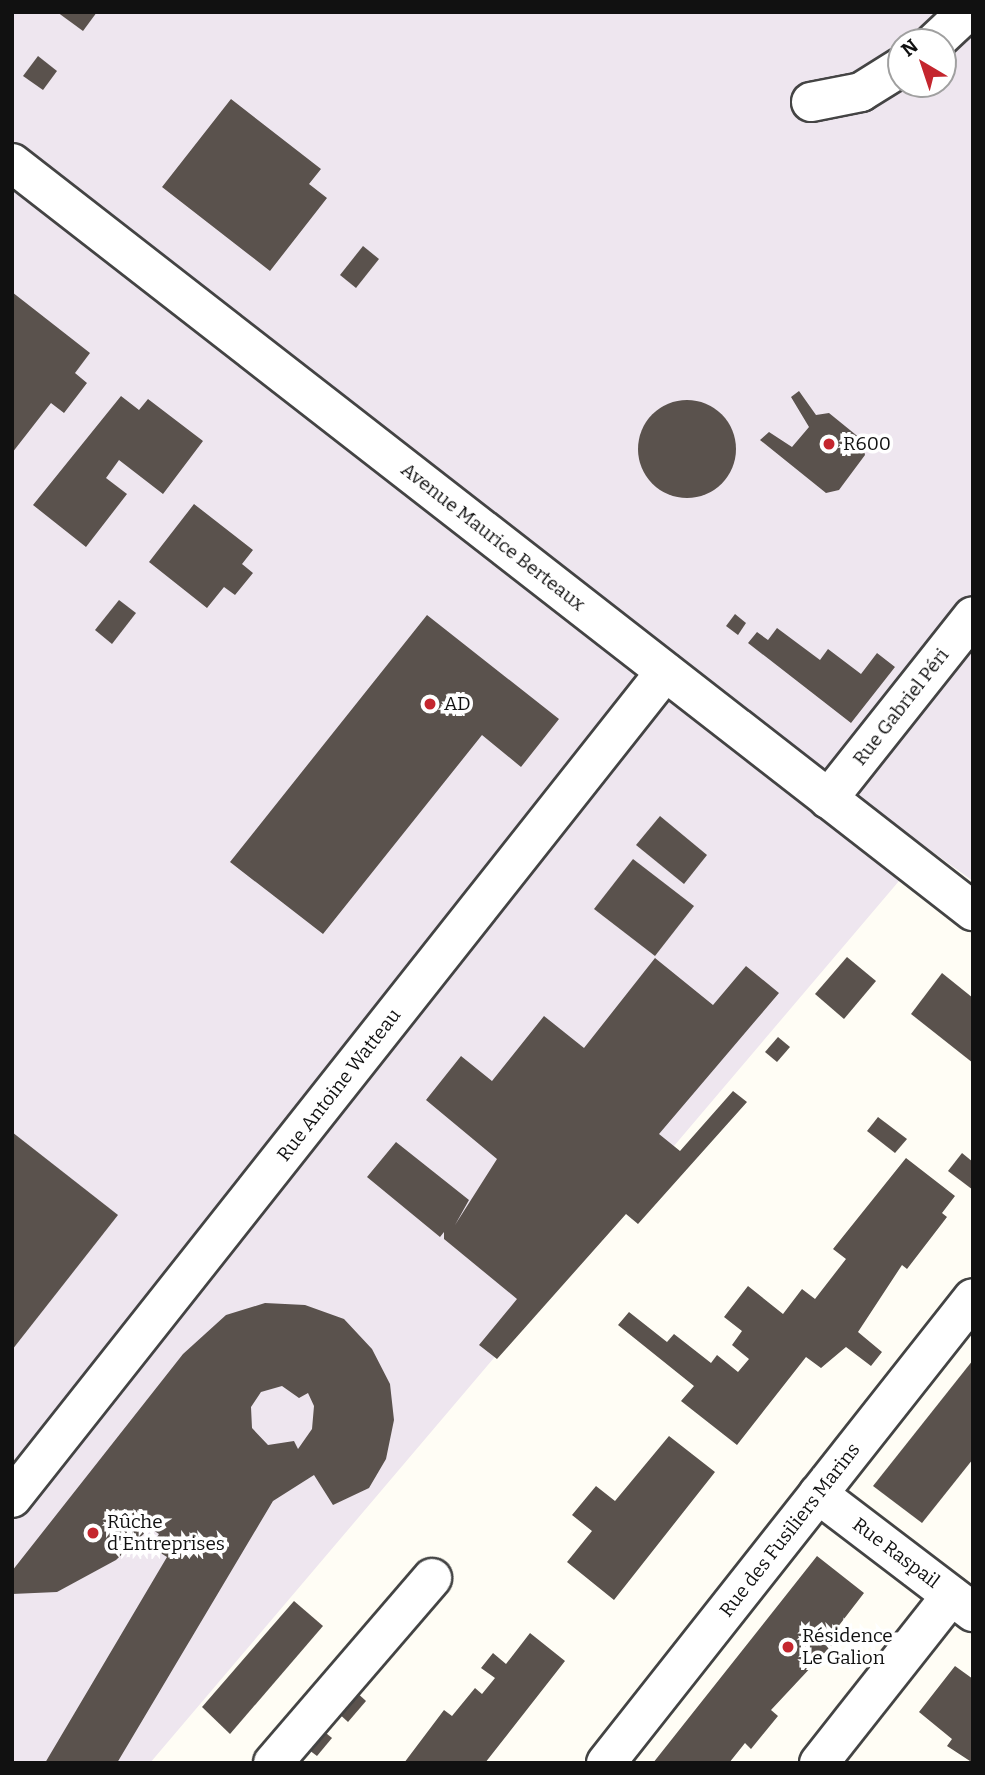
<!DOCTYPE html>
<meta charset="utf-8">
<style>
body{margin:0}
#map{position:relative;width:985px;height:1775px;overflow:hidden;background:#fffdf5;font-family:Bitter,serif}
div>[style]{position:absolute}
.industrial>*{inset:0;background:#eee6ef}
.building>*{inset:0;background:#5a524d}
.round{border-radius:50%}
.roads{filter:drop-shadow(2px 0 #444) drop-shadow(-2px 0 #444) drop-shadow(0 2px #444) drop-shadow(0 -2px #444)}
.minor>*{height:38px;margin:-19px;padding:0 19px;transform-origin:19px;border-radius:19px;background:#fff}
.dots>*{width:19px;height:19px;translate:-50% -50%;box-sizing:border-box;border:4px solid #fff;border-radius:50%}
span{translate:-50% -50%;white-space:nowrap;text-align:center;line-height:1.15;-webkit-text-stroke:7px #fff;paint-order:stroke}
.poi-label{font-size:19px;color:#111}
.left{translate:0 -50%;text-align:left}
.street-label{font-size:19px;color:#111}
.frame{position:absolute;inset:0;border:14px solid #111;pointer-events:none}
.north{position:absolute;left:887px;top:28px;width:70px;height:70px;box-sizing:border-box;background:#fff;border:2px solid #a0a0a0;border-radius:50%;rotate:321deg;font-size:19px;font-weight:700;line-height:28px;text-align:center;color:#111}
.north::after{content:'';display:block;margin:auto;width:24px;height:32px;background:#c4262e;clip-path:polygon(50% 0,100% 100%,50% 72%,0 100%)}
</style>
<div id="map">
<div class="industrial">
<i style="clip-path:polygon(evenodd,12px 12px,973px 12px,973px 881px,927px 848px,150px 1763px,12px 1763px,12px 12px,901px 42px,943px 42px,943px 84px,901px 84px,901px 42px)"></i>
</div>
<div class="building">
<i style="clip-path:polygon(57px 12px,97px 12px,83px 31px)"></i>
<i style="clip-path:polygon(38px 56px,57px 71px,43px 90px,23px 76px)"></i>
<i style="clip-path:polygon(231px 99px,321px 169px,309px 184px,327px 198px,270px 271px,162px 187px)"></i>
<i style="clip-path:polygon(363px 246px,379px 259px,356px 288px,340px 275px)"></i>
<i style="clip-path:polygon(12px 292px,90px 353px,75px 373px,87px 383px,64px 413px,51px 403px,12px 453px)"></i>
<i style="clip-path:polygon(799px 391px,816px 415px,829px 413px,861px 439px,865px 455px,839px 490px,826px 493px,760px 440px,769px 432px,792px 447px,809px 427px,791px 397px)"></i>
<i style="clip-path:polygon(121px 396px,139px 410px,148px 399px,203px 441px,163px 494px,119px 460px,106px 478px,127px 494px,86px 547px,33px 505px)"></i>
<i class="round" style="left:638px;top:400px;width:98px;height:98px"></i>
<i style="clip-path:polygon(194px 504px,253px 550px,242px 564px,253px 573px,235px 595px,224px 587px,207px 608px,149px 562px)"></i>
<i style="clip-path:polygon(119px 600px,136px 613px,112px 644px,95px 630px)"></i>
<i style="clip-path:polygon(735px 614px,746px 623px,738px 635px,726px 626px)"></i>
<i style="clip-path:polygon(427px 615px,559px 719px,521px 767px,482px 735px,323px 934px,230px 862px)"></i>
<i style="clip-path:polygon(777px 628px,820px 660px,828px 649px,861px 674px,877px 653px,895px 667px,851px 723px,748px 643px,757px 632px,768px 640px)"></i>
<i style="clip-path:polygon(660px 816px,707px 855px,684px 884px,636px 845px)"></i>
<i style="clip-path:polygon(633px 859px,694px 906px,655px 956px,594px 909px)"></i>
<i style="clip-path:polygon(847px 957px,876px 981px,844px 1019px,815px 994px)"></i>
<i style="clip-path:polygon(655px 958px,713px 1005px,746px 966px,779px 993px,659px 1134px,680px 1151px,733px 1091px,747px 1102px,638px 1224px,626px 1214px,497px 1359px,479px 1345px,517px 1299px,444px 1239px,444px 1232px,440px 1237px,367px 1177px,396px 1142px,469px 1200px,455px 1225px,497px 1159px,426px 1100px,461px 1056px,492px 1081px,544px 1016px,584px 1048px)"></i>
<i style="clip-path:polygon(942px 973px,973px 998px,973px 1063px,911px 1014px)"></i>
<i style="clip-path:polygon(778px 1037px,790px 1047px,777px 1062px,765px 1052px)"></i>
<i style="clip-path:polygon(878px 1117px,907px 1139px,895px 1153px,867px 1131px)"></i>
<i style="clip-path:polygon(12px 1132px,118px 1215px,12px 1350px)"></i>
<i style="clip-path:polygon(962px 1153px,973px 1162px,973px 1190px,948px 1171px)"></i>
<i style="clip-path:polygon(906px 1158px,955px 1196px,942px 1213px,947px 1217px,907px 1269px,902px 1265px,858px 1332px,882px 1352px,871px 1366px,846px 1347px,821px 1368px,806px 1357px,737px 1445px,681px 1401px,694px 1386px,618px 1325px,629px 1312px,667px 1342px,674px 1334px,711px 1363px,717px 1355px,738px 1372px,749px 1359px,732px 1345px,742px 1331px,724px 1317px,748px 1286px,783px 1314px,802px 1289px,815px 1299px,846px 1259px,833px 1249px)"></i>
<i style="clip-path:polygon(evenodd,265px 1303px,305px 1305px,344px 1319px,372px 1349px,390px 1384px,394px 1420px,386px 1459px,369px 1488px,333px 1505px,314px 1475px,273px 1501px,117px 1763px,45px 1763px,167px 1557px,151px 1547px,159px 1534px,150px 1528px,116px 1560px,57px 1592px,12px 1594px,12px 1571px,183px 1354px,226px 1315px,265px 1303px,282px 1386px,299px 1398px,308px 1393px,314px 1406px,312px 1429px,298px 1449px,294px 1441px,268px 1445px,252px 1428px,251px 1407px,261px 1392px,282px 1386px)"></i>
<i style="clip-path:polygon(973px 1360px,973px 1459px,922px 1523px,873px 1486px)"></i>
<i style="clip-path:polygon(669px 1436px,715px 1472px,614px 1600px,567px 1562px,592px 1531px,572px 1515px,596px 1486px,615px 1501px)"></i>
<i style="clip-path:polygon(817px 1556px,864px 1593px,837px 1628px,843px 1633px,771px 1710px,778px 1716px,751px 1749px,745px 1743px,729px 1763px,653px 1763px)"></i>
<i style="clip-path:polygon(294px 1601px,323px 1626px,230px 1734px,202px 1707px)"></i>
<i style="clip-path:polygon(530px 1633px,565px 1661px,485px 1763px,404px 1763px,444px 1710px,452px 1716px,475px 1688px,482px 1694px,495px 1678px,481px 1668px,493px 1653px,506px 1664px)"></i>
<i style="clip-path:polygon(955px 1666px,973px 1679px,973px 1763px,947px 1746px,952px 1739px,919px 1712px)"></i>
<i style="clip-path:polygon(354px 1690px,366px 1701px,348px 1722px,336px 1711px)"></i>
<i style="clip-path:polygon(321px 1729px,332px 1738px,317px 1756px,305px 1747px)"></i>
</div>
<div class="roads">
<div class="minor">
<i style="left:935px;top:42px;width:44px;rotate:-43.2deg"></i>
<i style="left:811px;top:102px;width:51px;rotate:-11.3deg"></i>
<i style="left:861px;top:92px;width:47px;rotate:-32deg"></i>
<i style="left:12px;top:163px;width:1218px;rotate:37.9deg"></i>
<i style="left:828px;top:799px;width:233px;rotate:-51.6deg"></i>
<i style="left:818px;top:1494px;width:195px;rotate:37.3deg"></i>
<i style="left:12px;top:1498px;width:1053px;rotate:-51.67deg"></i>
<i style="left:273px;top:1763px;width:244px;rotate:-49.3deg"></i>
<i style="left:606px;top:1763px;width:592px;rotate:-51.72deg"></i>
<i style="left:819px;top:1763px;width:213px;rotate:-51.7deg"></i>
</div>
</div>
<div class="dots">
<i style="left:829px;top:444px;background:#c4262e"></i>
<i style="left:430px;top:704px;background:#c4262e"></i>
<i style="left:93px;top:1533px;background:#c4262e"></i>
<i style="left:788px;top:1647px;background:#c4262e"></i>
</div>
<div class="poi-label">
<span class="left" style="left:843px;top:444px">R600</span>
<span class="left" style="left:444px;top:704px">AD</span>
<span class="left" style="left:107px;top:1533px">Rûche<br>d'Entreprises</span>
<span class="left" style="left:802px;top:1647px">Résidence<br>Le Galion</span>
</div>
<div class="street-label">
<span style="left:493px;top:537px;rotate:38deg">Avenue Maurice Berteaux</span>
<span style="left:901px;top:707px;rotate:-52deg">Rue Gabriel Péri</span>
<span style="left:339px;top:1085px;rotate:-52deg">Rue Antoine Watteau</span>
<span style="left:790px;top:1530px;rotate:-52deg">Rue des Fusiliers Marins</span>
<span style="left:896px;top:1553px;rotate:37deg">Rue Raspail</span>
</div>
<div class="frame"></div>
<div class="north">N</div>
</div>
